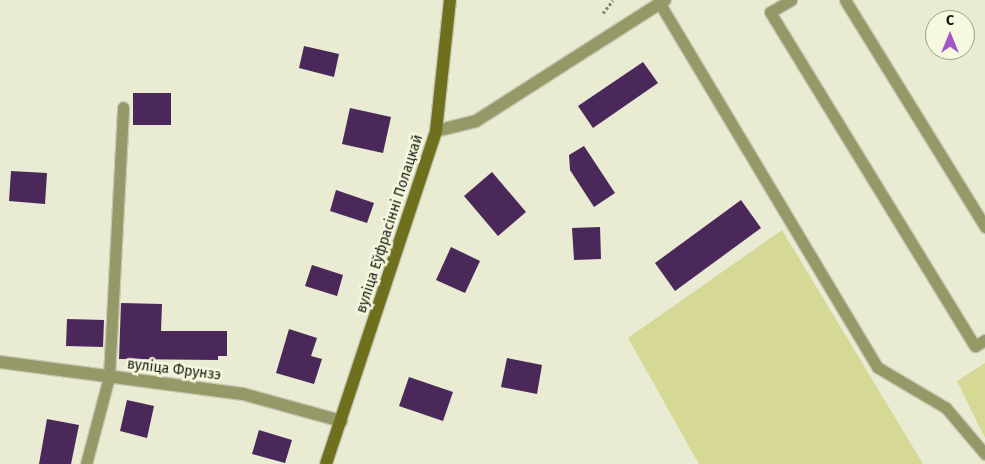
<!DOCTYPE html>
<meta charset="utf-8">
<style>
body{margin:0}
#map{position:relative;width:985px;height:464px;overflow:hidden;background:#e9ebd2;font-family:"Fira Sans",sans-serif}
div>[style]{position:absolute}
.green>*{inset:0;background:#d6d995}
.building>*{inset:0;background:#4a2859}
.path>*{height:3px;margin-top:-1.5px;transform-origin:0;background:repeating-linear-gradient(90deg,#838573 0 2.5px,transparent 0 5px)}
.roads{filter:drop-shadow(1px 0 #c7c9b3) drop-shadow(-1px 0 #c7c9b3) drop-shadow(0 1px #c7c9b3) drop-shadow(0 -1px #c7c9b3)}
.service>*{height:11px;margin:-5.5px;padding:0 5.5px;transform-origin:5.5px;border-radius:5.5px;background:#959867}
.minor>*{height:12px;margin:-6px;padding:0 6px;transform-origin:6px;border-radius:6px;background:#959867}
.secondary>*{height:12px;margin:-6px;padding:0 6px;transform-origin:6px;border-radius:6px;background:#6f701e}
span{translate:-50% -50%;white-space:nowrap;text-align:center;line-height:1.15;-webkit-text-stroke:5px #f6f8df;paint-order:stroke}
.street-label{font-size:14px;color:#17180f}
.north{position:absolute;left:925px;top:10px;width:50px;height:50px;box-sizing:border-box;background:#f6f8df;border:1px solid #9d9e8c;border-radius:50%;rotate:0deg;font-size:14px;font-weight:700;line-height:20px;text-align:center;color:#17180f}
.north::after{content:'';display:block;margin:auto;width:18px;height:22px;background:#a456c7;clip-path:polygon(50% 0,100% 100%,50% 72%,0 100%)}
</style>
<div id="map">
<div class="green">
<i style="clip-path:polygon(782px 230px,923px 464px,699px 464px,628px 338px)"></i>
<i style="clip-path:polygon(985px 363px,985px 438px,957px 381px)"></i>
</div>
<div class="building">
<i style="clip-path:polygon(304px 46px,339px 54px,334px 77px,299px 68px)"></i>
<i style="clip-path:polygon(643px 62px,658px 83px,593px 128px,578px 106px)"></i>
<i style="clip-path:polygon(133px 93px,171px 93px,171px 125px,133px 125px)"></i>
<i style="clip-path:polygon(350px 108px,391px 117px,383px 153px,342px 144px)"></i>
<i style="clip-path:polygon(584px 146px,615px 193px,594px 207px,570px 170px,569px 155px)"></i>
<i style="clip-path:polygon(11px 171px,47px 173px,45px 204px,9px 201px)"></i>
<i style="clip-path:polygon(492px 172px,526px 212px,498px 236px,464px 196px)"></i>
<i style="clip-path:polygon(336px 190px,374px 203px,367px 223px,330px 211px)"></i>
<i style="clip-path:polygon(741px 200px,761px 228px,675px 291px,655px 263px)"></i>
<i style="clip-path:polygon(600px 227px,601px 259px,574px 260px,572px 228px)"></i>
<i style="clip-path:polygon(451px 247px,480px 261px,465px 293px,436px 280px)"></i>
<i style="clip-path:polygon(312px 265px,343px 275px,337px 296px,305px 286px)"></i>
<i style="clip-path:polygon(121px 303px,162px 304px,161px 331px,227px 331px,227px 356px,218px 356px,218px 360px,119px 359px)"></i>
<i style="clip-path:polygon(67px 319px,104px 320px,103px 347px,66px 346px)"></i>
<i style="clip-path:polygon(289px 329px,317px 338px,311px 356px,322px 359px,314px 384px,276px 373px)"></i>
<i style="clip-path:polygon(507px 358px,542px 365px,537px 394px,501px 387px)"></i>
<i style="clip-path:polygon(409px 377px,453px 392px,443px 421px,399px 406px)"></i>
<i style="clip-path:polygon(127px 400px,154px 406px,147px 438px,120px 431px)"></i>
<i style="clip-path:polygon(47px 419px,79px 425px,71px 464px,39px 464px)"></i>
<i style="clip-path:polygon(259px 430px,292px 440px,285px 463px,252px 454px)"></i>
</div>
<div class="path">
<i style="left:603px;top:13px;width:16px;rotate:-52deg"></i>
</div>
<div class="roads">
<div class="service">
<i style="left:791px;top:0;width:24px;rotate:150deg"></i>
<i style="left:770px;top:12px;width:392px;rotate:58.5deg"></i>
<i style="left:975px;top:346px;width:12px;rotate:-31deg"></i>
<i style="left:845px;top:0;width:267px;rotate:58.3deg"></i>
<i style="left:660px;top:4px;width:423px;rotate:59.1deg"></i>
<i style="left:877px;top:367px;width:80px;rotate:30.7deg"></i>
<i style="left:946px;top:408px;width:60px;rotate:49.7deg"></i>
<i style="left:86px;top:464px;width:90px;rotate:-75.2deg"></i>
<i style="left:109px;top:377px;width:270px;rotate:-87deg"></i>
</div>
<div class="minor">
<i style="left:436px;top:131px;width:41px;rotate:-14deg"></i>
<i style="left:476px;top:121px;width:224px;rotate:-32.6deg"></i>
<i style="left:0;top:362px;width:245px;rotate:7.5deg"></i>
<i style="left:243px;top:394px;width:102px;rotate:15.4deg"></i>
</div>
<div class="secondary">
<i style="left:326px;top:464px;width:351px;rotate:-71.7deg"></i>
<i style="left:436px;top:131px;width:132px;rotate:-83.9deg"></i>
</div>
</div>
<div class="street-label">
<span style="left:390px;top:224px;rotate:-72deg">вуліца Еўфрасінні Полацкай</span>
<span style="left:174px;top:370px;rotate:7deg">вуліца Фрунзэ</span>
</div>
<div class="north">С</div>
</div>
